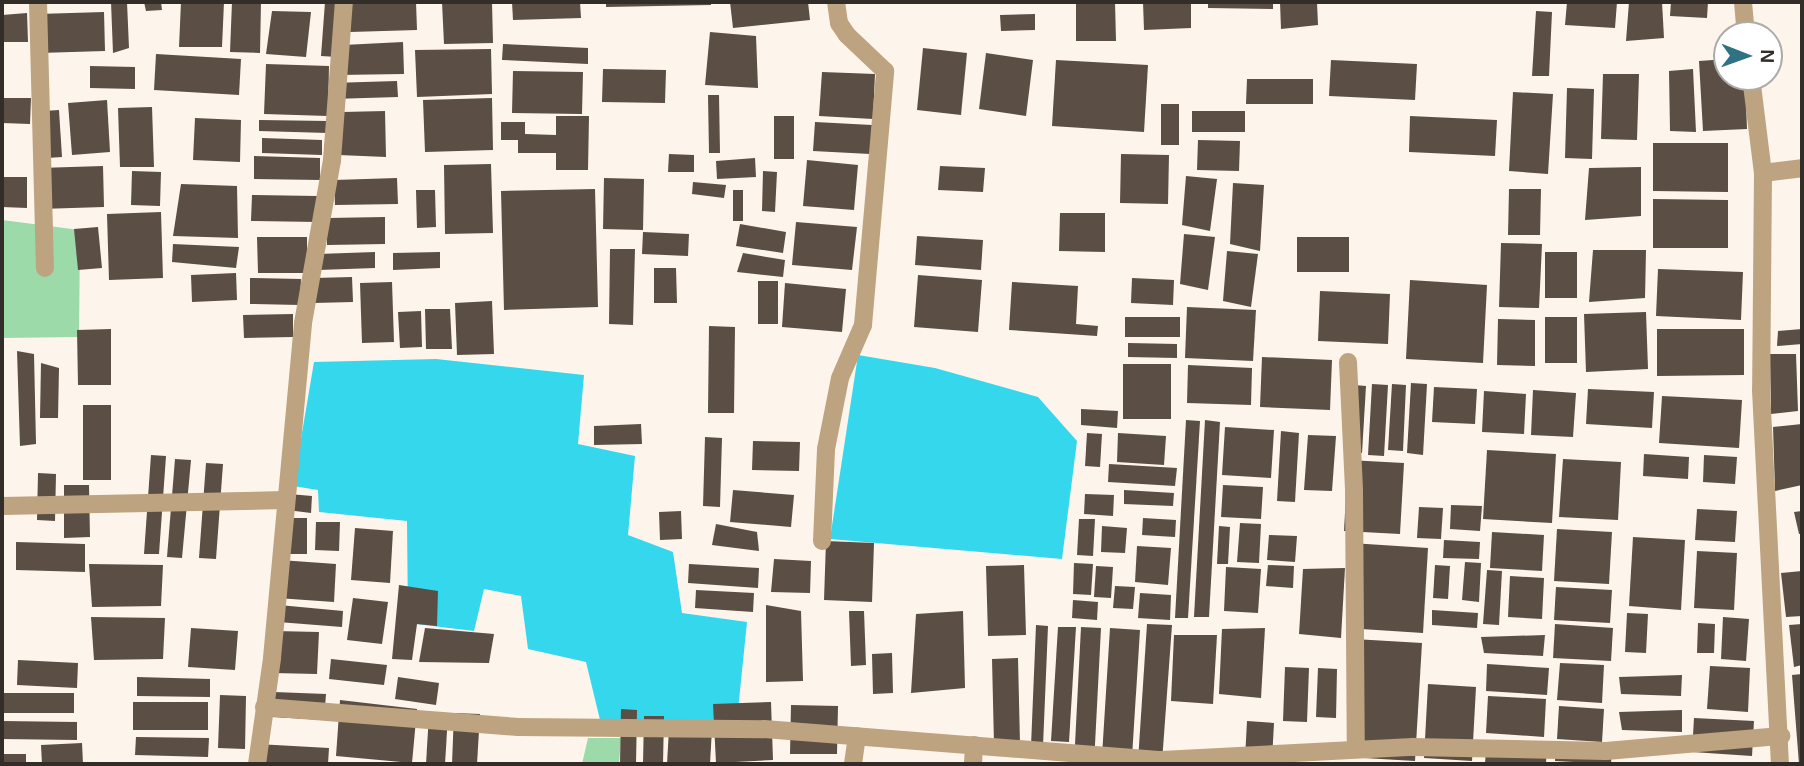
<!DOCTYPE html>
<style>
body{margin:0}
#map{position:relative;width:1804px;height:766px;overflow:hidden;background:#fdf4ec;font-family:Arial,sans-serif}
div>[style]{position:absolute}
.green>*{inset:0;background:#9cdaaa}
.water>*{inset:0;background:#35d7ec}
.building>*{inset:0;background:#5b4e44}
.street>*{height:18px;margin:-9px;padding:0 9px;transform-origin:9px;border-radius:9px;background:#bda37f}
span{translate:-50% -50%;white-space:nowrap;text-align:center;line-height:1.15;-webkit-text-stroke:7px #fff;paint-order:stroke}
.frame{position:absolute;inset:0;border:4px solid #322d28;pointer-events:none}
.north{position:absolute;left:1713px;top:21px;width:70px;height:70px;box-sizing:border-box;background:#fff;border:2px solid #adaba9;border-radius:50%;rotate:91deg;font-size:19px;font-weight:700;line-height:28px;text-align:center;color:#322d28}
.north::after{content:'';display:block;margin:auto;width:24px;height:32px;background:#307285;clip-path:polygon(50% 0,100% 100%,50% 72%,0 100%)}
</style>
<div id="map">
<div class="green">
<i style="clip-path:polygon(2px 220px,80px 230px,79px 337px,2px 338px)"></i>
<i style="clip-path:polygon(588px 738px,621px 738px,619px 764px,582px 764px)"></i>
</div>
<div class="water">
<i style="clip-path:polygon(858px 355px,935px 368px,1038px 397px,1077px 441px,1062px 559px,830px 539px)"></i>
<i style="clip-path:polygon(436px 359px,584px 375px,578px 444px,635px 456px,628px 535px,673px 552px,682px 613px,747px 622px,737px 720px,601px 724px,586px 662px,528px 649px,521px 596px,484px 589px,474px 631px,408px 623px,407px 521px,319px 512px,318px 490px,293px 486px,314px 362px)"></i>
</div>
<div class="building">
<i style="clip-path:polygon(111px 2px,127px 2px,129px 48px,113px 53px)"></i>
<i style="clip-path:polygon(144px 2px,161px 2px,162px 10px,146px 11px)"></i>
<i style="clip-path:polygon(181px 2px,224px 2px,222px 47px,179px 47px)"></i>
<i style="clip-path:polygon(232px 2px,261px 2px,260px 53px,230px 52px)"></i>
<i style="clip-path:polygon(325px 2px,341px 3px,337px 57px,321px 56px)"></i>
<i style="clip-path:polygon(349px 2px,416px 2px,417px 30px,350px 32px)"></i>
<i style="clip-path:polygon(442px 2px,492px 2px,493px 43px,444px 44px)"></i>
<i style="clip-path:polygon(512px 2px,580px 2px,581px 18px,513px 20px)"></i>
<i style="clip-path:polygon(606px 2px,711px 2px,711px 5px,606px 7px)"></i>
<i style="clip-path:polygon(730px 2px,808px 2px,810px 20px,733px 28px)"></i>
<i style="clip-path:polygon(1076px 2px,1115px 2px,1116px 41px,1076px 41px)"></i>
<i style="clip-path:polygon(1143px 2px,1191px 2px,1191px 28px,1144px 30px)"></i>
<i style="clip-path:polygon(1208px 2px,1273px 2px,1273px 9px,1208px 8px)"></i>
<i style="clip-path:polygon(1280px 2px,1317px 2px,1318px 25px,1281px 29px)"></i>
<i style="clip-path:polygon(1567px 2px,1617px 2px,1615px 28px,1565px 25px)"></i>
<i style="clip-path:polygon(1629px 2px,1662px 2px,1664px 38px,1626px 41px)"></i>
<i style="clip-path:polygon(1671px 2px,1708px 2px,1707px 18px,1670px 16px)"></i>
<i style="clip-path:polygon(272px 11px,311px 12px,306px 57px,266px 54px)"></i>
<i style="clip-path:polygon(1536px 11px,1552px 12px,1549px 76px,1532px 76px)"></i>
<i style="clip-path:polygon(104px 12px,105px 51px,39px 53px,38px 14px)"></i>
<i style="clip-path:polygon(27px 13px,28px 42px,2px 42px,2px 15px)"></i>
<i style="clip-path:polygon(1035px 14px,1035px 30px,1001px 31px,1000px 15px)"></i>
<i style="clip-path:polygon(710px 32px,756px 36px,758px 88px,705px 85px)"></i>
<i style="clip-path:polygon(403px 42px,404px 74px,338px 75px,343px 45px)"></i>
<i style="clip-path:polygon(503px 44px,588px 48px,588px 64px,502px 60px)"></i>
<i style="clip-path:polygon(923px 48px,967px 53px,961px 115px,917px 110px)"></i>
<i style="clip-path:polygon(491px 49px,492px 94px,417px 97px,415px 50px)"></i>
<i style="clip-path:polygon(986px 53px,1033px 60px,1026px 116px,979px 109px)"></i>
<i style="clip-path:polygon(156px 54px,241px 59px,239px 95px,154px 90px)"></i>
<i style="clip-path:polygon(1727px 59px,1727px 77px,1745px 77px,1747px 129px,1703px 131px,1699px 61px)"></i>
<i style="clip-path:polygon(1056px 60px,1148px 65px,1144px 132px,1052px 126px)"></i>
<i style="clip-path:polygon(1331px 60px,1417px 64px,1415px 100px,1329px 96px)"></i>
<i style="clip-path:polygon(266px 64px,329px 66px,328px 116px,264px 114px)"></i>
<i style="clip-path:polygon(90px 66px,135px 67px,135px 89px,90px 88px)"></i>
<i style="clip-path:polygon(603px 69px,666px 70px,665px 103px,602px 102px)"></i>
<i style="clip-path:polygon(1693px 69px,1696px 132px,1670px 131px,1669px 71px)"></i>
<i style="clip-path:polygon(513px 71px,583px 72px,582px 114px,512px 113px)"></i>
<i style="clip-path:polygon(822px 72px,875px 74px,873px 119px,819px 116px)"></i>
<i style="clip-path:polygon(1603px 74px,1639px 74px,1637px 140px,1601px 139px)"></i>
<i style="clip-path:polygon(1247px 79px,1313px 79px,1313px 104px,1246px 104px)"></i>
<i style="clip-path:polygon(397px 81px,398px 97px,332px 99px,331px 83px)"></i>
<i style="clip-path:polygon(1567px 88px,1594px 89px,1592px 159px,1565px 158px)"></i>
<i style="clip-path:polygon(1513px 92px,1553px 94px,1548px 174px,1509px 171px)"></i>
<i style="clip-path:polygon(708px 95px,719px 95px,720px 153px,709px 153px)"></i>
<i style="clip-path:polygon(2px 98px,31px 98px,30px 124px,2px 123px)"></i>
<i style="clip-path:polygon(492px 98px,493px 150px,425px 152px,423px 100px)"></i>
<i style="clip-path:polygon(107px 100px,110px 152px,72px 155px,68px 103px)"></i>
<i style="clip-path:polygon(1161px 104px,1179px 104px,1179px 145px,1161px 145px)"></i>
<i style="clip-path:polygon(152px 107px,154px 167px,120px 167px,118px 108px)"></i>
<i style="clip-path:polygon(59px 110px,62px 157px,47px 158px,44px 111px)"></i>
<i style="clip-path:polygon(385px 111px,386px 157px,339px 155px,343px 112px)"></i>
<i style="clip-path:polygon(1192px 111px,1245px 111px,1245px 132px,1192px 132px)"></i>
<i style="clip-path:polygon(556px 116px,589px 116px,588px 170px,556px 170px,556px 153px,518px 153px,518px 140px,501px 140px,501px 122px,525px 122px,525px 134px,556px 135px)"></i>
<i style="clip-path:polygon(774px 116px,794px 116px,794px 159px,774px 159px)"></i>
<i style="clip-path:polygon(1410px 116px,1497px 120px,1495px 156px,1409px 152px)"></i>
<i style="clip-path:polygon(195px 118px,241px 120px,240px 162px,193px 160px)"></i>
<i style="clip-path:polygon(259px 120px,328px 121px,328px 133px,259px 131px)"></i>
<i style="clip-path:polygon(815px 122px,872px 125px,870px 154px,813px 151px)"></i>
<i style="clip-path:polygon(262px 138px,322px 140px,322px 155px,262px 153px)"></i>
<i style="clip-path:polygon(1198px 140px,1240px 141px,1239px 171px,1197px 170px)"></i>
<i style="clip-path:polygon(1653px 143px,1728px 143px,1728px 192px,1653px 191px)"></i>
<i style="clip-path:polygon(669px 154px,694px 155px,694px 172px,668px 172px)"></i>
<i style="clip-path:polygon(1121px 154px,1169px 155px,1168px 204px,1120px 203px)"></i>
<i style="clip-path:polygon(254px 156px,320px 158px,320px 180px,254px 179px)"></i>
<i style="clip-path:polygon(755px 158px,756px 177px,717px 179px,716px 161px)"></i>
<i style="clip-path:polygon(807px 160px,858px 165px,854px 210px,803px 206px)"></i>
<i style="clip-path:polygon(491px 164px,493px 233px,445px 234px,444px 165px)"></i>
<i style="clip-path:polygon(103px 166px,104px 207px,40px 209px,39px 168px)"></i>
<i style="clip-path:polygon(940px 166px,985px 168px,983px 192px,938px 190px)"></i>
<i style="clip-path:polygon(1641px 167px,1641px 216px,1585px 220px,1589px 168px)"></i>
<i style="clip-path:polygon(132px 171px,161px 172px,160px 206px,131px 205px)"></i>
<i style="clip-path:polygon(763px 171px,777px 172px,775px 212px,762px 211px)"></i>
<i style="clip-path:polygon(1186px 176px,1217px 179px,1210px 231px,1182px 225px)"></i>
<i style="clip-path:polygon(2px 177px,27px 177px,27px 208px,2px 207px)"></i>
<i style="clip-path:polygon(397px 178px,398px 204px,335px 205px,334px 180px)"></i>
<i style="clip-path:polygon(604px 178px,644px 179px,643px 230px,603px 229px)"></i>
<i style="clip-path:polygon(693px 182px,726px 185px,724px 198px,692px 194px)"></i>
<i style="clip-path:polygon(1233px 183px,1264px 185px,1260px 251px,1230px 244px)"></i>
<i style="clip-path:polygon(181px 184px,237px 186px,238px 238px,173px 236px)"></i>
<i style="clip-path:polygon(595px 189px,598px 307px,504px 310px,501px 191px)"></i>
<i style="clip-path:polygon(1509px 189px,1541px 189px,1540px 235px,1508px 235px)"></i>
<i style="clip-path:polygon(416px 190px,435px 190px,436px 227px,417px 228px)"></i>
<i style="clip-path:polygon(733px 190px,743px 190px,743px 221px,733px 221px)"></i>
<i style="clip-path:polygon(252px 195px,317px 196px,317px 222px,251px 221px)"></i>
<i style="clip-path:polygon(1653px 199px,1728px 200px,1728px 248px,1653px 248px)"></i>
<i style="clip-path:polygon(161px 212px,163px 278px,109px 280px,107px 214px)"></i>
<i style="clip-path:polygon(1060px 213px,1105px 213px,1105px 252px,1059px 251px)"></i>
<i style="clip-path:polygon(385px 217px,385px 244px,327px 245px,327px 218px)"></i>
<i style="clip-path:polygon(796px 222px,857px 227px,852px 270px,792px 265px)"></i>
<i style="clip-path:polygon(740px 224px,786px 232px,783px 253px,736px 246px)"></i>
<i style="clip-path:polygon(98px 227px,102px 268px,78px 270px,74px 229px)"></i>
<i style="clip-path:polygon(643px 232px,689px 234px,688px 256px,642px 254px)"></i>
<i style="clip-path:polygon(1184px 234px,1215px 237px,1208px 290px,1180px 284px)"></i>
<i style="clip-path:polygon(917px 236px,983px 240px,981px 270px,915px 265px)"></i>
<i style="clip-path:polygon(257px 237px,307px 237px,307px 273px,258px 273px)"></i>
<i style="clip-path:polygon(1297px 237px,1349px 237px,1349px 272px,1297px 272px)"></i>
<i style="clip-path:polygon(1501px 243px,1542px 244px,1539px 308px,1499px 307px)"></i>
<i style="clip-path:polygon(173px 244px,239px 247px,236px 268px,172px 262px)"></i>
<i style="clip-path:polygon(610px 249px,635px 249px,633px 325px,609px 324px)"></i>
<i style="clip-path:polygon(1593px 250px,1646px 250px,1645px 298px,1589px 302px)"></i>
<i style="clip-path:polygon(1227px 251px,1258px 254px,1251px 307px,1223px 301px)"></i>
<i style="clip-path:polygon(375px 252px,375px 268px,318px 270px,318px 254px)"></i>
<i style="clip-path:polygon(440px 252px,440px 268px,393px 270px,393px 253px)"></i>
<i style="clip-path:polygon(1545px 252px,1577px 252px,1577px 298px,1545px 298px)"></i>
<i style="clip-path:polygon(743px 253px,785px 260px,783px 277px,737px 272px)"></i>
<i style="clip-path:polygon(654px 268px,676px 268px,677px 303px,654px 303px)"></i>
<i style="clip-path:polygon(1658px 269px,1743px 272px,1741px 320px,1656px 316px)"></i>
<i style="clip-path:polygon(236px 273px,237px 300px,192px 302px,191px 275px)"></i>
<i style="clip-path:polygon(918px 275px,982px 280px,978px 332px,914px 327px)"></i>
<i style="clip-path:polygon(352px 277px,353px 302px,314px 303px,314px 278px)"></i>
<i style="clip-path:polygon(250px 278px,301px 279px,300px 305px,250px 304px)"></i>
<i style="clip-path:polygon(1132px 278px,1174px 280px,1173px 305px,1131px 303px)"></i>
<i style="clip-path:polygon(1410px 280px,1487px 285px,1483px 363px,1406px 359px)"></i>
<i style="clip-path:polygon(758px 281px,778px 281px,778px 324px,758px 324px)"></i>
<i style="clip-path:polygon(392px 282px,394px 342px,362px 343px,360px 283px)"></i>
<i style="clip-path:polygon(1012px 282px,1078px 286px,1076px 324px,1098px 326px,1097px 336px,1009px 330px)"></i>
<i style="clip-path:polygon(785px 283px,846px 289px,842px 332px,782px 327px)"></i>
<i style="clip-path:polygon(1320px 291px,1390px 294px,1388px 344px,1318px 341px)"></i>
<i style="clip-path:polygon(492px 301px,494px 354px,457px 355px,455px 303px)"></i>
<i style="clip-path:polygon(1187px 307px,1256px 310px,1253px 361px,1185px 358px)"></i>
<i style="clip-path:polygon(425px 309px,450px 309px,452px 349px,426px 349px)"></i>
<i style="clip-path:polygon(421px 311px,422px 347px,400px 348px,398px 312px)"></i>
<i style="clip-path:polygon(1646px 312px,1648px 369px,1586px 372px,1584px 314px)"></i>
<i style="clip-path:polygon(293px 314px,293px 337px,244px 338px,243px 315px)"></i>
<i style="clip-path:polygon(1125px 317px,1180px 317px,1180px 337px,1125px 337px)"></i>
<i style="clip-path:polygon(1545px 317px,1577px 317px,1577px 363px,1545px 363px)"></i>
<i style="clip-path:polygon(1498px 319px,1535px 320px,1535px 366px,1497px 365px)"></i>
<i style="clip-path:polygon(709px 326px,735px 327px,734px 413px,708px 413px)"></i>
<i style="clip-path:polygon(111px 329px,111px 385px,78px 385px,77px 330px)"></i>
<i style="clip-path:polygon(1657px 329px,1744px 329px,1744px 375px,1657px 376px)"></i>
<i style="clip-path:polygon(1802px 329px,1802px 344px,1777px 346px,1778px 331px)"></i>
<i style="clip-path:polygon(1128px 343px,1177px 344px,1177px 358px,1128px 357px)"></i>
<i style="clip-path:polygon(17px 351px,34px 354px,36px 444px,20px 446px)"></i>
<i style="clip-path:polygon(1770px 354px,1796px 354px,1798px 411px,1771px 414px)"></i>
<i style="clip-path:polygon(1262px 357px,1332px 360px,1330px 410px,1260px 407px)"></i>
<i style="clip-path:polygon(41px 363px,59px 368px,58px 418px,40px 418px)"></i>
<i style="clip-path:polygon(1123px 364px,1171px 364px,1171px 419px,1123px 419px)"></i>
<i style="clip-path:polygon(1188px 365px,1252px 368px,1251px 405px,1187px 403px)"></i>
<i style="clip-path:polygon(1411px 383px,1427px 384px,1423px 455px,1407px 453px)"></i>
<i style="clip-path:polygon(1372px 384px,1388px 385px,1384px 456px,1368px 455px)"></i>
<i style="clip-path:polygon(1392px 384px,1406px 385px,1403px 451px,1388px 450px)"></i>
<i style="clip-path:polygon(1354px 385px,1366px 386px,1362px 453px,1350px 452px)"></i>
<i style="clip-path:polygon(1434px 387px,1477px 389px,1475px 424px,1432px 422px)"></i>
<i style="clip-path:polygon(1588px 389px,1654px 392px,1652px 428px,1586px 424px)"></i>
<i style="clip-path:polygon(1533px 390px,1576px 393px,1573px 437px,1531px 435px)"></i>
<i style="clip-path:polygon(1484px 391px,1526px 394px,1524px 434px,1482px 432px)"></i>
<i style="clip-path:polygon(1662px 396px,1742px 400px,1739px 448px,1659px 443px)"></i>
<i style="clip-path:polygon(83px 405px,111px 405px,111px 480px,83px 480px)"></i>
<i style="clip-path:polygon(1081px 409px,1118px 411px,1117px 428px,1081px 425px)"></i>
<i style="clip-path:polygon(1186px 420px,1200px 421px,1188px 618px,1175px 618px)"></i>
<i style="clip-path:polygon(1205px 420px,1220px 422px,1209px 617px,1194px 617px)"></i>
<i style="clip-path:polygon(641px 424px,642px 444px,594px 445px,594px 426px)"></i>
<i style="clip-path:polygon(1802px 424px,1802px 485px,1775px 491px,1773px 427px)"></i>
<i style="clip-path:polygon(1225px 427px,1274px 430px,1271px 478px,1222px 475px)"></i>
<i style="clip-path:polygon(1281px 431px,1299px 433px,1295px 502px,1277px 501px)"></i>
<i style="clip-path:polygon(1087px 433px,1102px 434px,1100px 467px,1085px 466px)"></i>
<i style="clip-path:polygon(1118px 433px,1166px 436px,1164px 465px,1117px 462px)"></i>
<i style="clip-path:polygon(1308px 435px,1336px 436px,1332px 491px,1304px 490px)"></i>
<i style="clip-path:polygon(705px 437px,722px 438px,720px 507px,703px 506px)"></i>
<i style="clip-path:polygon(753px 441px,800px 442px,799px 471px,752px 470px)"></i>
<i style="clip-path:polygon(1487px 450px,1556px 454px,1552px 523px,1483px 519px)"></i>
<i style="clip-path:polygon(1644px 454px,1689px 457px,1688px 479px,1643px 476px)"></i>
<i style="clip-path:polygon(151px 455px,166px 456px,159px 554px,144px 554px)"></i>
<i style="clip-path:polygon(1704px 455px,1737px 457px,1735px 484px,1703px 482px)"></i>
<i style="clip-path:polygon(175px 459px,191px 460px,182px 558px,167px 557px)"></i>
<i style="clip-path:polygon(1563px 459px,1621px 462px,1618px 520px,1559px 517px)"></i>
<i style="clip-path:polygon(1348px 460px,1404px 463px,1400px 534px,1344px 531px)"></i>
<i style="clip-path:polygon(206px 463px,223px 464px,216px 559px,199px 558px)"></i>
<i style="clip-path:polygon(1109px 464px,1177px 468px,1175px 486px,1108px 482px)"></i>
<i style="clip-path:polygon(38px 473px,56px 474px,55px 521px,37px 520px)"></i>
<i style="clip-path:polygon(64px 485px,89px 485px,90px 537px,64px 538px)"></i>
<i style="clip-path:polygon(1223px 485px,1263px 487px,1261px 519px,1221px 517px)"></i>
<i style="clip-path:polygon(733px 490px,794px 495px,791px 527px,730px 522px)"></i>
<i style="clip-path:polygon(1124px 490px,1174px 493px,1173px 506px,1124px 504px)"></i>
<i style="clip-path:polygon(289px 494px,312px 496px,311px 513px,287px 510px)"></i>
<i style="clip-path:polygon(1085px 494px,1114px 495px,1113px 516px,1084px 514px)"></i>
<i style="clip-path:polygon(1451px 505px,1482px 506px,1480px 531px,1450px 529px)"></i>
<i style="clip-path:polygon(1419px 507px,1443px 508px,1441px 539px,1417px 538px)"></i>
<i style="clip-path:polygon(1697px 509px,1737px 511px,1735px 542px,1695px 540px)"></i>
<i style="clip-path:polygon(681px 511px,682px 539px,660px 540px,659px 512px)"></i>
<i style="clip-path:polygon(1802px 511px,1802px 534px,1799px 534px,1794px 512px)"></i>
<i style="clip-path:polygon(284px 518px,307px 518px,307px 554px,284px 554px)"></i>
<i style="clip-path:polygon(1143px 518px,1176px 520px,1175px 537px,1142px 535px)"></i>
<i style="clip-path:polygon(1079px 519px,1095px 519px,1093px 556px,1077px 555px)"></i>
<i style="clip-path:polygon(316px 522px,340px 522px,339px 551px,315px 550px)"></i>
<i style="clip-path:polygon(1240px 523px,1261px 524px,1259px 563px,1237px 562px)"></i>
<i style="clip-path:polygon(716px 524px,757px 532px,759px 551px,712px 545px)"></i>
<i style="clip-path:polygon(1102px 526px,1127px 528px,1125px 553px,1101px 552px)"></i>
<i style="clip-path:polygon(1219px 526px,1230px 527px,1228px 564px,1217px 564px)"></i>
<i style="clip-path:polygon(355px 528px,393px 531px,390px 583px,351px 580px)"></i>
<i style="clip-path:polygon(1557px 529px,1612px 532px,1609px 584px,1554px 581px)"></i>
<i style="clip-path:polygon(1492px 532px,1544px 535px,1542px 571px,1490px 568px)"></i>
<i style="clip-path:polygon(1269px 535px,1297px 536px,1295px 562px,1267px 560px)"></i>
<i style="clip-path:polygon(1633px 537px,1685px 540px,1681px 610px,1629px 606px)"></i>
<i style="clip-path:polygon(1444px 540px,1480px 542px,1479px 559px,1443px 558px)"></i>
<i style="clip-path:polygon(826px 541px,874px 543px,872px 602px,824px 600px)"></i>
<i style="clip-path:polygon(16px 542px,85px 544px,85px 572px,16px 570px)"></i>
<i style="clip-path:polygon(1351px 543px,1428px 548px,1423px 633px,1346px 628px)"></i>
<i style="clip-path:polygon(1137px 546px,1171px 548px,1168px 585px,1135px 582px)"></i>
<i style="clip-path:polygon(1697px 551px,1737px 553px,1734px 610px,1694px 608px)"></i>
<i style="clip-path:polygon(774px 559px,811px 561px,810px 593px,771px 592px)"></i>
<i style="clip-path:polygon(280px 560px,336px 564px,334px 602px,277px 598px)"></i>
<i style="clip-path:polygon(1465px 562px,1481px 563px,1479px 602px,1462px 600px)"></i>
<i style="clip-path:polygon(1074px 563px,1093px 564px,1091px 595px,1073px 594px)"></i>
<i style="clip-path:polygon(89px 564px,163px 565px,161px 606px,92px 607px)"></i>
<i style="clip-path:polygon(689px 564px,759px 568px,758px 588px,688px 583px)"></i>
<i style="clip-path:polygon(1024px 565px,1026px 635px,988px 636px,986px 566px)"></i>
<i style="clip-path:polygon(1268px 565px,1294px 566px,1293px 588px,1266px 586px)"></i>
<i style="clip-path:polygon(1435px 565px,1450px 566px,1448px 599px,1433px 598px)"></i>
<i style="clip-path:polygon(1096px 566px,1113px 567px,1111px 598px,1094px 597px)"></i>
<i style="clip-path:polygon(1226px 567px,1261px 569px,1258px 613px,1224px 611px)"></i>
<i style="clip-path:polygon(1345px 568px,1341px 638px,1299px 634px,1303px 569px)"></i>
<i style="clip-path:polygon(1487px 570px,1502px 571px,1499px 625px,1483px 624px)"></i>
<i style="clip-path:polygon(1802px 571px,1802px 616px,1786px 617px,1781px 573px)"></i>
<i style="clip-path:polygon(1510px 576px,1544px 578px,1542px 619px,1508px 617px)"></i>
<i style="clip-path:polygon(399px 585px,438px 591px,437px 626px,417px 624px,412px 660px,392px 659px)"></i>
<i style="clip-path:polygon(1115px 586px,1135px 587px,1133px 609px,1113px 608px)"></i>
<i style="clip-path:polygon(1556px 587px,1612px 590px,1610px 623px,1554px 620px)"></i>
<i style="clip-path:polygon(696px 590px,754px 593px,753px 612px,695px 608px)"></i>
<i style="clip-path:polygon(1140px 593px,1171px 595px,1170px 620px,1138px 618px)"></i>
<i style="clip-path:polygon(353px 598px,388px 602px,382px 644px,347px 640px)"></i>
<i style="clip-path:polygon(1073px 600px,1098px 602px,1097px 620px,1072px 618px)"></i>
<i style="clip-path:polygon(279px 605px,343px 611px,342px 627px,278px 622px)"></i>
<i style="clip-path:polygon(766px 605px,801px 611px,803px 681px,766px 682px)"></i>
<i style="clip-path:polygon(1432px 610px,1478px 613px,1477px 628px,1432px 625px)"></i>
<i style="clip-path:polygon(849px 611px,864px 611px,866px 665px,851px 666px)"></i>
<i style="clip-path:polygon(963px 611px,965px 688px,911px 693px,916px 614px)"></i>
<i style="clip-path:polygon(1627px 613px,1648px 614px,1646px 653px,1625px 652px)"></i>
<i style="clip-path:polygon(91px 617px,165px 618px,163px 659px,94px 660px)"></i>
<i style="clip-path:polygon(1723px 617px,1749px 619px,1746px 661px,1721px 659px)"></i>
<i style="clip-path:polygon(1698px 623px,1715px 624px,1714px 653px,1697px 653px)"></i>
<i style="clip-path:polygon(1147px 624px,1172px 625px,1162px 762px,1138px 761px)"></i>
<i style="clip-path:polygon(1555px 624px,1613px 628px,1611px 661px,1553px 658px)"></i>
<i style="clip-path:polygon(1802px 624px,1802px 665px,1794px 667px,1789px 625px)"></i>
<i style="clip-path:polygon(1036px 625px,1048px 626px,1043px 746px,1031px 746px)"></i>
<i style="clip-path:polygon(1058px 627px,1076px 627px,1069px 742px,1051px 741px)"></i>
<i style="clip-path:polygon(1081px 627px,1101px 628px,1094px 764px,1074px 764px)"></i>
<i style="clip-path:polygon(191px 628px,238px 631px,235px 670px,188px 667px)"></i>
<i style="clip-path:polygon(425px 628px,494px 634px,489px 663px,419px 662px)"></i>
<i style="clip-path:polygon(1110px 628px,1140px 630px,1132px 757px,1102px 756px)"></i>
<i style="clip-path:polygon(1265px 628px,1261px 698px,1219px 694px,1222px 629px)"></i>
<i style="clip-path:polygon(275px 631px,319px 632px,317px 674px,273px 673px)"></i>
<i style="clip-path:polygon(1174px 635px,1217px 635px,1213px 704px,1171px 701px)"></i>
<i style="clip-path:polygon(1545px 635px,1543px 656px,1484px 653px,1481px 637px)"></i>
<i style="clip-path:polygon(1354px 639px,1422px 643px,1415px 761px,1347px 757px)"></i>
<i style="clip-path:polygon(892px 653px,893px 693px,873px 694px,872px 654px)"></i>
<i style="clip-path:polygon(1018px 658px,1020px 744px,994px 744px,992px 659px)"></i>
<i style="clip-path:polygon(331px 659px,387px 665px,384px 685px,329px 679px)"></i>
<i style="clip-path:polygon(18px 660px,78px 663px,77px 688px,17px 685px)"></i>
<i style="clip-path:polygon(1560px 663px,1604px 665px,1602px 703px,1557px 700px)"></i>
<i style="clip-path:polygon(1487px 664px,1549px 668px,1547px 695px,1486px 691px)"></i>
<i style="clip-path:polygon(1710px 666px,1750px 668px,1748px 712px,1707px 709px)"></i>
<i style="clip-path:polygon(1285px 667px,1309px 668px,1307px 722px,1283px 721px)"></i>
<i style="clip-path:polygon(1318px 668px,1337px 669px,1336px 718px,1316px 717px)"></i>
<i style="clip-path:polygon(1802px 674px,1802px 764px,1799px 764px,1792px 675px)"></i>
<i style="clip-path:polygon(1682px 675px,1681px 696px,1621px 694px,1619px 677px)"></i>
<i style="clip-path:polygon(137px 677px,210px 679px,210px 697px,137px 696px)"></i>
<i style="clip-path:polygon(398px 677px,439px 683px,436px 705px,395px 699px)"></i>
<i style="clip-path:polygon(1428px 684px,1476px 687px,1472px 761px,1424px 758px)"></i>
<i style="clip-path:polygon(274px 692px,326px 694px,324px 720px,272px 717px)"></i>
<i style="clip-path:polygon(2px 693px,74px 693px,74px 713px,2px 713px)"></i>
<i style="clip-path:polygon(220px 695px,246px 696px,245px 749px,218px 748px)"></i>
<i style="clip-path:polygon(1488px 696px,1546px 699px,1544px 737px,1486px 733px)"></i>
<i style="clip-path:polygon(340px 700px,417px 709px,412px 763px,336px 756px)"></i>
<i style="clip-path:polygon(133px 702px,208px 702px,208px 730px,133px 730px)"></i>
<i style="clip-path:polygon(771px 702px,773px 760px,716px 763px,713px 704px)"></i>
<i style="clip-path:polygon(791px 705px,838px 706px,837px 754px,790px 754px)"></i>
<i style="clip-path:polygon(1559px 706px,1604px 709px,1602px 742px,1557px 739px)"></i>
<i style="clip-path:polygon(621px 709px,637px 710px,636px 764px,620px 764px)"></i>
<i style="clip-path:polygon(1682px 710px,1682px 732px,1622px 730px,1619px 712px)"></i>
<i style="clip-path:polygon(454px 713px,480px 714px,477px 764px,452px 764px)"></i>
<i style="clip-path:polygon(429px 714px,448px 715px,445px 764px,426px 764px)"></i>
<i style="clip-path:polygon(644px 716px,664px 716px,663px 764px,643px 764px)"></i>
<i style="clip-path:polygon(1694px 718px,1754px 721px,1752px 756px,1692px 752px)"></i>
<i style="clip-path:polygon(2px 721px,77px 722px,77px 740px,2px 739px)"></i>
<i style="clip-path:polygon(1247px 721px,1274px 723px,1272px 760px,1245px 759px)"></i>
<i style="clip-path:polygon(669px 729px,712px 729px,710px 764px,667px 764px)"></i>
<i style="clip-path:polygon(136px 737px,209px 738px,208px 757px,135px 755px)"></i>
<i style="clip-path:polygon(1487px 740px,1547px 744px,1546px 764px,1485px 763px)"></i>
<i style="clip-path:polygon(82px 743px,83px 764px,42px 764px,41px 745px)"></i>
<i style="clip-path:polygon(257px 744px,329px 748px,328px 764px,256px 764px)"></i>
<i style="clip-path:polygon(1556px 744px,1612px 747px,1611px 764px,1555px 761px)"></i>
<i style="clip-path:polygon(2px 754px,26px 754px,26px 764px,2px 764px)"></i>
</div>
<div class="street">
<i style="left:38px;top:2px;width:266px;rotate:88.5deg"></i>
<i style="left:1743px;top:2px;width:33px;rotate:85deg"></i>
<i style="left:1751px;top:77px;width:97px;rotate:82.9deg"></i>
<i style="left:1763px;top:173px;width:217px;rotate:90.5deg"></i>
<i style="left:1761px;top:390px;width:374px;rotate:87.1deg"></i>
<i style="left:1763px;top:173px;width:39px;rotate:-7deg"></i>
<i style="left:1348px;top:362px;width:129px;rotate:87.3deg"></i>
<i style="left:1354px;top:491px;width:258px;rotate:89.6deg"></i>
<i style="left:2px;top:506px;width:283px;rotate:-1.2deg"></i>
<i style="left:822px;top:541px;width:92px;rotate:-87.5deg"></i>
<i style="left:826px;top:449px;width:72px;rotate:-78.8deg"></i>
<i style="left:840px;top:378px;width:58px;rotate:-66.5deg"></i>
<i style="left:863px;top:325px;width:255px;rotate:-85deg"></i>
<i style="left:885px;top:71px;width:52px;rotate:-136.5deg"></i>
<i style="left:847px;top:35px;width:14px;rotate:-124deg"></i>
<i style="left:839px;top:23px;width:21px;rotate:-98deg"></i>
<i style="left:264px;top:707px;width:255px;rotate:4.5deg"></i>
<i style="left:518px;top:727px;width:246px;rotate:0.5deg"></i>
<i style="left:764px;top:729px;width:399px;rotate:4.5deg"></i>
<i style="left:1162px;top:760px;width:251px;rotate:-3deg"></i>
<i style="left:1413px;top:747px;width:193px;rotate:1.2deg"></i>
<i style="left:1606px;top:751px;width:176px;rotate:-4.9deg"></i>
<i style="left:257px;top:764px;width:107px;rotate:-81.9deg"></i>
<i style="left:272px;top:658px;width:336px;rotate:-84.7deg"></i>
<i style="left:303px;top:323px;width:166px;rotate:-79.9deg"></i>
<i style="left:332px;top:160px;width:158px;rotate:-85.7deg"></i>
<i style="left:853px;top:764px;width:28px;rotate:-82deg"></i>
<i style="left:973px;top:764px;width:19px;rotate:-87deg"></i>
</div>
<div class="frame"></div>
<div class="north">N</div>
</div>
